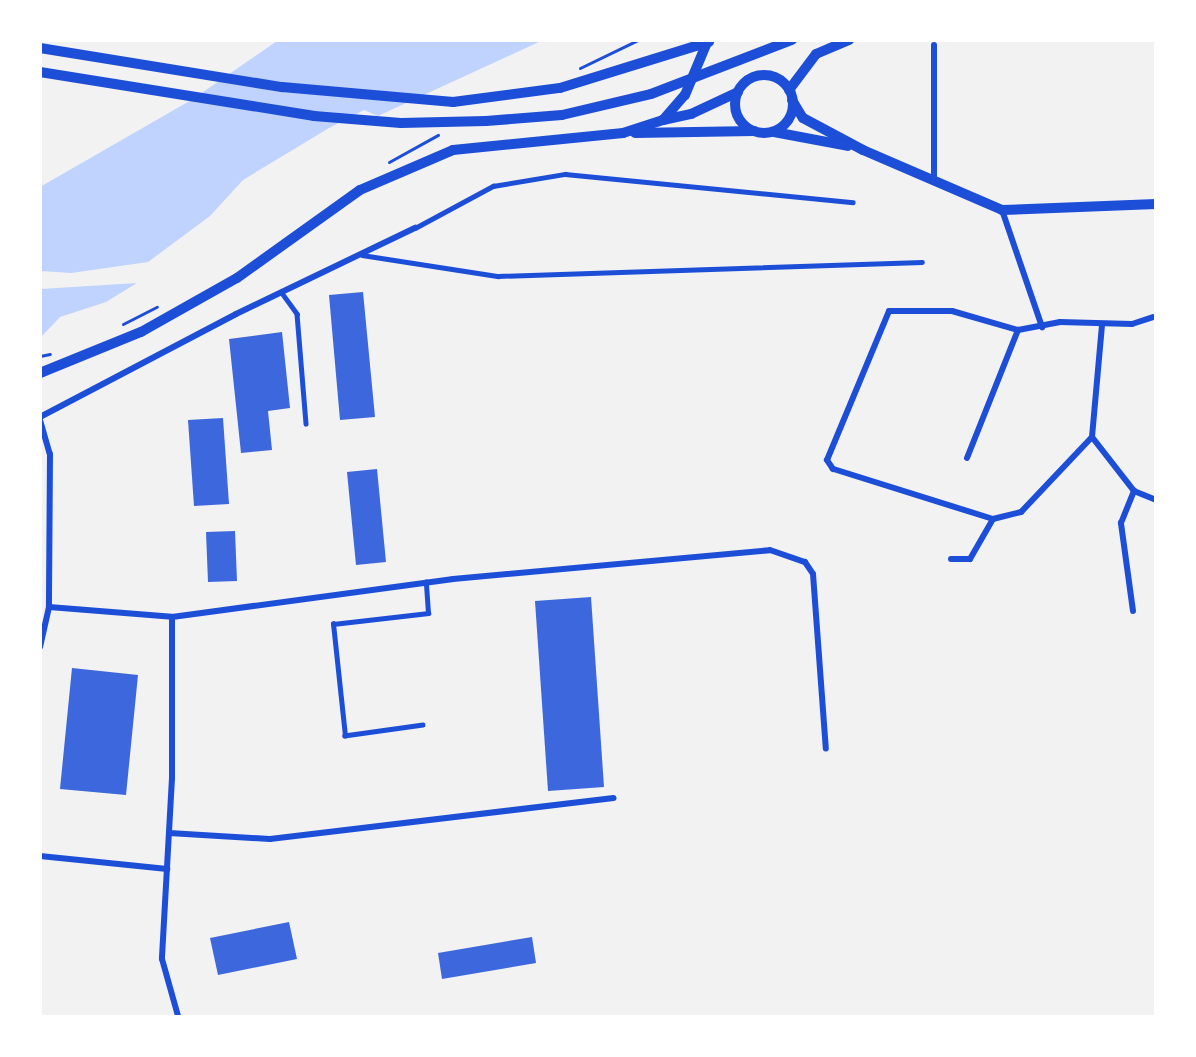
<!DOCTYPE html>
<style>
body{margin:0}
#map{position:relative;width:1196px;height:1057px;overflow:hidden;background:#f2f2f2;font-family:Lato,sans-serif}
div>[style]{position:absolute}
.water>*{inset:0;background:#bfd3fe}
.building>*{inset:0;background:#3d67dc}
.path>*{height:3px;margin:-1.5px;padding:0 1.5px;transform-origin:1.5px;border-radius:1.5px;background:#1d4ed8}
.service>*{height:4.5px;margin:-2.25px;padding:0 2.25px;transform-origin:2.25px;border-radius:2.25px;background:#1d4ed8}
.minor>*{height:6px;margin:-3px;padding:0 3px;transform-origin:3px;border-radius:3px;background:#1d4ed8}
.tertiary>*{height:10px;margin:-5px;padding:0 5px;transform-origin:5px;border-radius:5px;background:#1d4ed8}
.tertiary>.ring{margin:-5px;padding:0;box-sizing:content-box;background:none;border:10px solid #1d4ed8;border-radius:50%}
span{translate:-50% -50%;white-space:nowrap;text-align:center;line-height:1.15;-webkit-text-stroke:6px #fff;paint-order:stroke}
.frame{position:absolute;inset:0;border:42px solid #fff;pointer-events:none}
</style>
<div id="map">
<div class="water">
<i style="clip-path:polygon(277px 41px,541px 41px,378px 116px,364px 110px,329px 128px,243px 180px,210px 216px,148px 262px,71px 273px,41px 271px,40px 187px,193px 99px)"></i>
<i style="clip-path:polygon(137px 283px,106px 302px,60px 317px,41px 337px,41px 289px)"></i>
</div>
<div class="building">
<i style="clip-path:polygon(363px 292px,375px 417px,340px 420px,329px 295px)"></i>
<i style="clip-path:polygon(282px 332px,290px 408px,268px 411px,272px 450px,241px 453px,229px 339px)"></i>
<i style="clip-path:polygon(223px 418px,229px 504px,194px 506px,188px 420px)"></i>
<i style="clip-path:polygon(377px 469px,386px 562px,356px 565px,347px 472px)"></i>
<i style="clip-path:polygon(235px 531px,237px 581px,208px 582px,206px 532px)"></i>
<i style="clip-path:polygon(591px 597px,604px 787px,548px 791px,535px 601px)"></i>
<i style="clip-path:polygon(72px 668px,138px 675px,126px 795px,60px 789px)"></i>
<i style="clip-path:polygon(289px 922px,297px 959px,218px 975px,210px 938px)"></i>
<i style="clip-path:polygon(532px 937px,536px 963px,442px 979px,438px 953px)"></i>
</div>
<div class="path">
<i style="left:580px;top:68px;width:64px;rotate:-25.8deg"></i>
<i style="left:389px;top:162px;width:56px;rotate:-28.9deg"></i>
<i style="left:123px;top:324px;width:38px;rotate:-27deg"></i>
<i style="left:40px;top:356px;width:10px;rotate:-11deg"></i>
</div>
<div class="service">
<i style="left:415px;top:228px;width:89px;rotate:-28.3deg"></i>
<i style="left:493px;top:186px;width:73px;rotate:-9.5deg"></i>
<i style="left:565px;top:174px;width:289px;rotate:5.6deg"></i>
<i style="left:362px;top:255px;width:138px;rotate:8.8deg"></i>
<i style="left:498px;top:276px;width:424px;rotate:-1.9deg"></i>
<i style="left:282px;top:293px;width:26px;rotate:54deg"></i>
<i style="left:297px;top:314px;width:110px;rotate:85.3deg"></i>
<i style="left:423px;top:725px;width:79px;rotate:172deg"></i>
<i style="left:345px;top:736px;width:113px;rotate:-96.1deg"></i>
<i style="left:333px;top:624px;width:96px;rotate:-6.6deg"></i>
<i style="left:428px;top:613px;width:31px;rotate:-94deg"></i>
</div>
<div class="minor">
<i style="left:934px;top:45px;width:135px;rotate:90deg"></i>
<i style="left:1002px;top:210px;width:124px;rotate:71.1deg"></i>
<i style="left:40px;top:417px;width:221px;rotate:-27.7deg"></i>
<i style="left:236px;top:314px;width:199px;rotate:-25.7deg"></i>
<i style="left:40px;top:420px;width:35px;rotate:74deg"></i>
<i style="left:50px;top:454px;width:153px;rotate:90.4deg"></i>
<i style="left:49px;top:607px;width:41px;rotate:102.7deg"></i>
<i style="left:1092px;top:437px;width:103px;rotate:133.4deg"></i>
<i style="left:1021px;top:512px;width:29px;rotate:166deg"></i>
<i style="left:993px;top:519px;width:168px;rotate:-162.6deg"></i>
<i style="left:833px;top:469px;width:11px;rotate:-124deg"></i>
<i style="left:827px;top:460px;width:161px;rotate:-67.4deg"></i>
<i style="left:889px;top:311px;width:63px"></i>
<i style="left:952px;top:311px;width:69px;rotate:16.1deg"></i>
<i style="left:1018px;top:330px;width:43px;rotate:-10.8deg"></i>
<i style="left:1060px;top:322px;width:72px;rotate:1.6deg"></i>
<i style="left:1132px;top:324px;width:22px;rotate:-18deg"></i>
<i style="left:1092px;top:437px;width:112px;rotate:-84.9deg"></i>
<i style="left:1092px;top:437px;width:68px;rotate:52.1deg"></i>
<i style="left:1134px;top:491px;width:24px;rotate:22deg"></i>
<i style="left:967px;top:458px;width:138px;rotate:-68.3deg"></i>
<i style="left:951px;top:559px;width:19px"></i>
<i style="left:970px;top:559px;width:46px;rotate:-60.1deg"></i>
<i style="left:49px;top:607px;width:123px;rotate:4.6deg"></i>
<i style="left:172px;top:617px;width:284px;rotate:-7.7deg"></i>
<i style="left:453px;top:579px;width:318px;rotate:-5.2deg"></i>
<i style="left:770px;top:550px;width:37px;rotate:19deg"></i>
<i style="left:805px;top:562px;width:14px;rotate:56deg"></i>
<i style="left:813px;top:574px;width:175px;rotate:85.8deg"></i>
<i style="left:1133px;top:611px;width:89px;rotate:-97.8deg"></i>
<i style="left:1121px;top:523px;width:35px;rotate:-68deg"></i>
<i style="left:172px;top:617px;width:161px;rotate:90deg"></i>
<i style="left:172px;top:778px;width:181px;rotate:93.2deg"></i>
<i style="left:162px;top:959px;width:59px;rotate:74.3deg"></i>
<i style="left:169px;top:833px;width:101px;rotate:3.4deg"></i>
<i style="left:270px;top:839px;width:346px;rotate:-6.8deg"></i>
<i style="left:40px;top:856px;width:128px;rotate:5.8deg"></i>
</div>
<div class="tertiary">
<i style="left:40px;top:48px;width:245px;rotate:9.2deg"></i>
<i style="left:282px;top:87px;width:172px;rotate:5deg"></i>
<i style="left:453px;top:102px;width:108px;rotate:-7.5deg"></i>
<i style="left:560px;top:88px;width:156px;rotate:-17.2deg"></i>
<i style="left:40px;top:72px;width:278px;rotate:9.1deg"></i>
<i style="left:314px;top:116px;width:87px;rotate:4.6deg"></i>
<i style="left:401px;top:123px;width:85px;rotate:-1.3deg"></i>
<i style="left:486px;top:121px;width:76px;rotate:-4.5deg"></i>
<i style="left:562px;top:115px;width:91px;rotate:-13.3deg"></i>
<i style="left:651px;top:94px;width:151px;rotate:-21deg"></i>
<i class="ring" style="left:735px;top:75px;width:48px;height:48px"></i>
<i style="left:789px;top:90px;width:45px;rotate:-53.1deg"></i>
<i style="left:816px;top:54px;width:36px;rotate:-23deg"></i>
<i style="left:792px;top:100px;width:21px;rotate:59deg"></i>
<i style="left:803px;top:118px;width:68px;rotate:28.1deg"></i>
<i style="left:863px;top:150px;width:151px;rotate:23.3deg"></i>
<i style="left:1002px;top:210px;width:154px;rotate:-2.2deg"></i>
<i style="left:663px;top:120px;width:29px;rotate:-12deg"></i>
<i style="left:691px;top:114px;width:52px;rotate:-25.1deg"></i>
<i style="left:774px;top:132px;width:75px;rotate:10.7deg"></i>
<i style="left:635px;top:133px;width:119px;rotate:-1deg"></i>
<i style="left:40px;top:373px;width:109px;rotate:-22.1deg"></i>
<i style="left:141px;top:332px;width:110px;rotate:-29.4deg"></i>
<i style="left:237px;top:278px;width:151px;rotate:-35.6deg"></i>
<i style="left:360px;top:190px;width:101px;rotate:-23.3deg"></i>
<i style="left:453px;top:150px;width:171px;rotate:-5.7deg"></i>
<i style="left:623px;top:133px;width:42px;rotate:-18deg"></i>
<i style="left:663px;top:120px;width:33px;rotate:-49deg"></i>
<i style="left:685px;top:95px;width:60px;rotate:-67.3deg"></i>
</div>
<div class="frame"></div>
</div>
